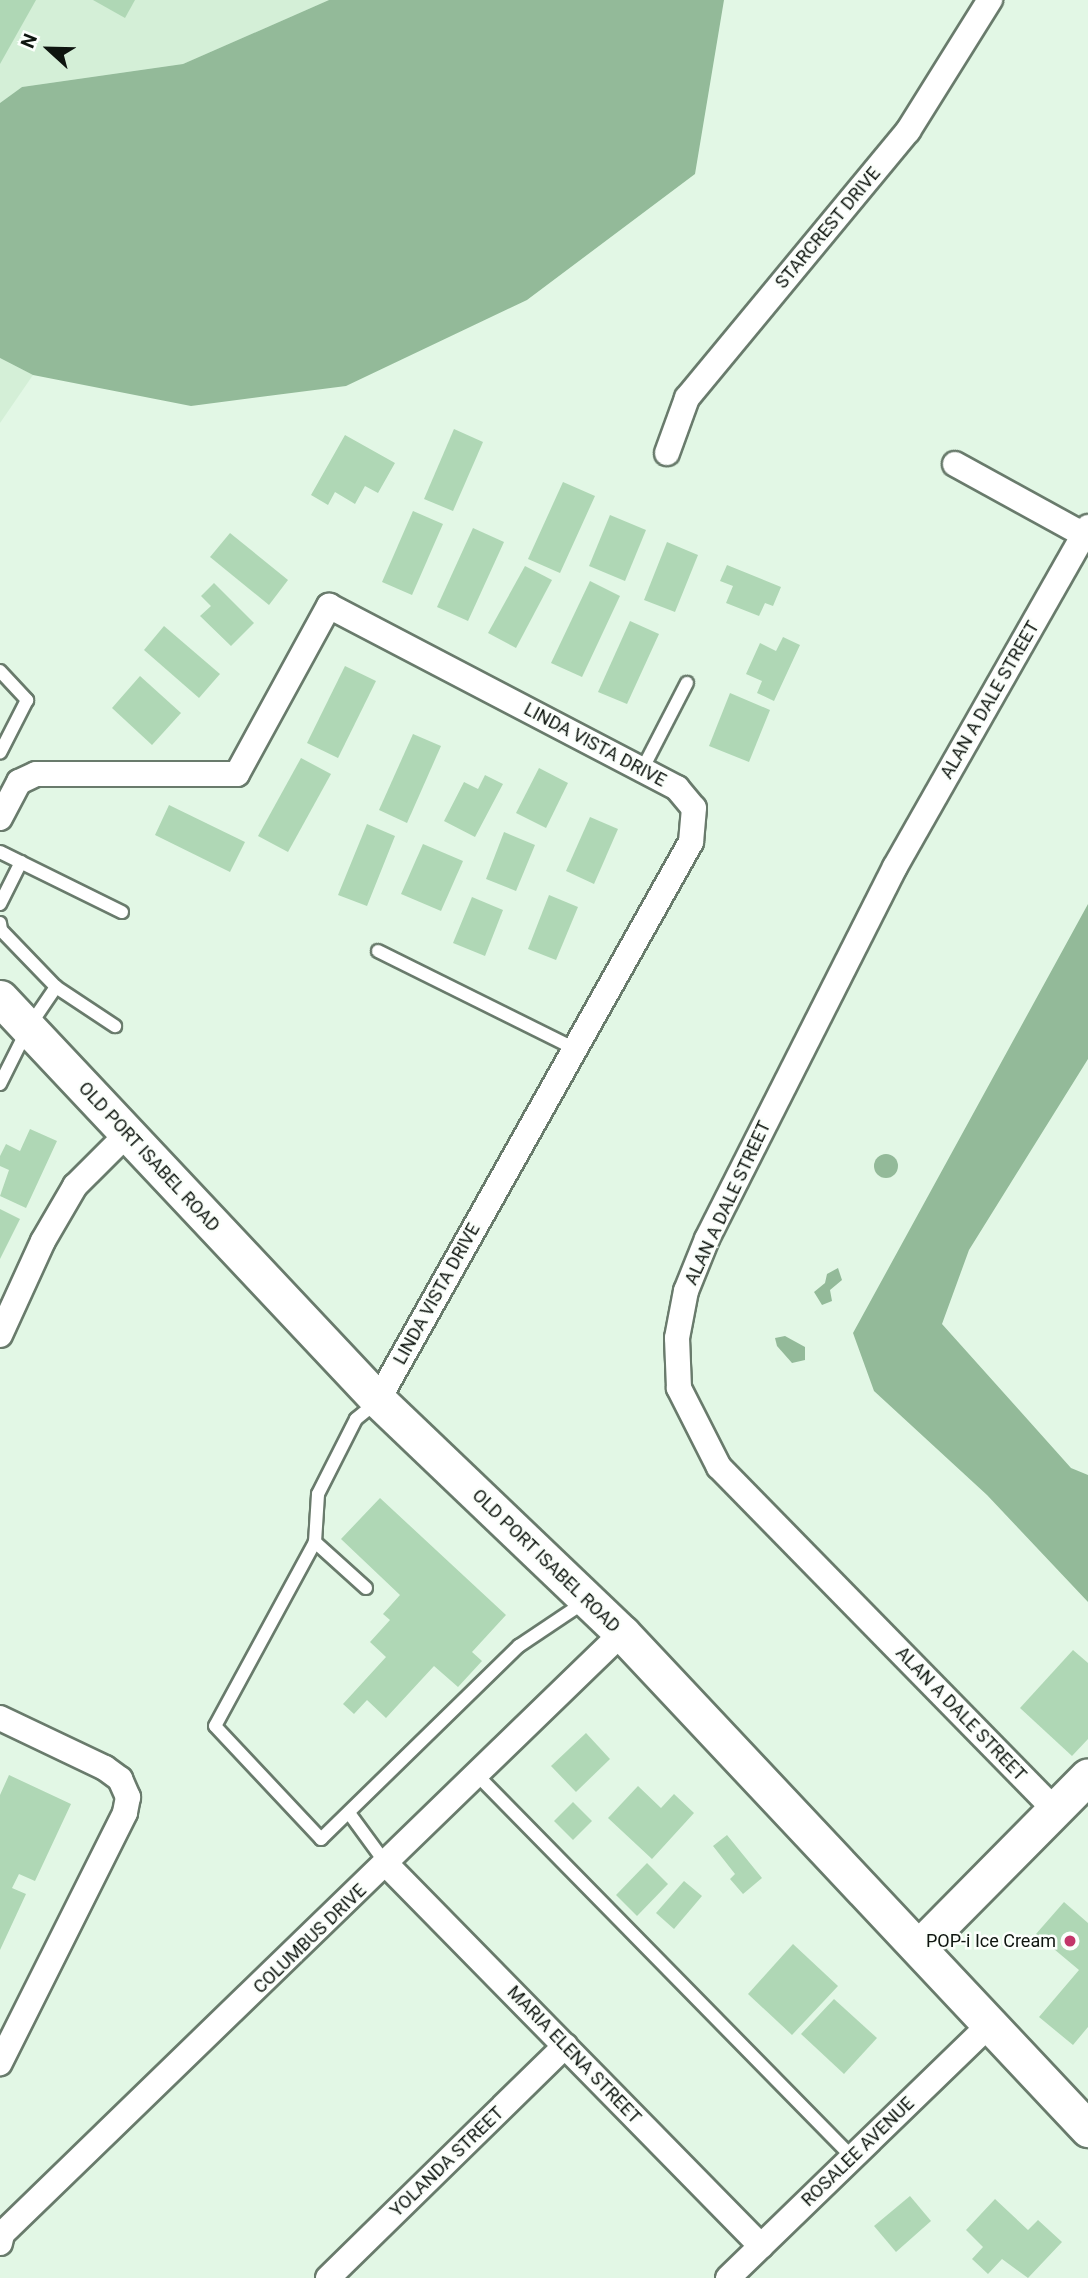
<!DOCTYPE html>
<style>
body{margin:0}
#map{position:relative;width:1088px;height:2278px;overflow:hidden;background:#e2f7e5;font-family:Roboto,sans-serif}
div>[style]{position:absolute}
.built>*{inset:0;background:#d4efd7}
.water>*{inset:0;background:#93ba99}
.round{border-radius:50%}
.building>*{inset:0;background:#afd7b5}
.roads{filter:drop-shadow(2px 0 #697b6c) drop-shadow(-2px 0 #697b6c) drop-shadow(0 2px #697b6c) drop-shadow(0 -2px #697b6c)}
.lane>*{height:12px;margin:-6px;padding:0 6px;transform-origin:6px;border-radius:6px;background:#fff}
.street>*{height:24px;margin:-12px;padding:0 12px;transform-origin:12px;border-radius:12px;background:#fff}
.secondary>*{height:35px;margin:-17.5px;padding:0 17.5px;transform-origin:17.5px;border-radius:17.5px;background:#fff}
.dots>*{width:19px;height:19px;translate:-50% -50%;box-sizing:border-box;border:4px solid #fbfffb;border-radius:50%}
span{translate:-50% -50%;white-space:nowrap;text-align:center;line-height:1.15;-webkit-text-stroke:5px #fbfffb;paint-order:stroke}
.street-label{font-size:18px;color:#0e150f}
.poi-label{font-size:18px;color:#0e150f}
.right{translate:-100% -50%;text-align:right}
.north{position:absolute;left:14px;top:14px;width:70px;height:70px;-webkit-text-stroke:5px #fbfffb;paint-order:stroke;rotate:292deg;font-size:19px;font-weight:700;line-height:28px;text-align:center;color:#0e150f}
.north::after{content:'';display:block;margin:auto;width:24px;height:32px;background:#0e150f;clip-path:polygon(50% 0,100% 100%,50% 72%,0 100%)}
</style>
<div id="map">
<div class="built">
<i style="clip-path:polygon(0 0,329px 0,183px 64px,22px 87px,0 103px)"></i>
<i style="clip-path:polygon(0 358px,33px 375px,0 423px)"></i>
</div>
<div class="water">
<i style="clip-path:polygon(329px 0,724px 0,695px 174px,527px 300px,346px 386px,191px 406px,33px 375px,0 358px,0 103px,22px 87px,183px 64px)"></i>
<i style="clip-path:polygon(1088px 904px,1088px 1059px,969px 1250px,942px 1324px,1071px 1468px,1088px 1475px,1088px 1602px,987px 1495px,874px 1391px,853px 1333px)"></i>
<i class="round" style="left:874px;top:1154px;width:24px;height:24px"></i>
<i style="clip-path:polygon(838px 1268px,842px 1280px,830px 1290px,832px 1301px,822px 1305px,814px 1292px,825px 1283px,827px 1274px)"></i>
<i style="clip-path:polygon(785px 1336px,805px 1347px,805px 1360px,792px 1363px,777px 1346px,775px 1338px)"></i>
</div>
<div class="building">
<i style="clip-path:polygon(0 0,36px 0,0 64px)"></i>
<i style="clip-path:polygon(93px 0,135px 0,125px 18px)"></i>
<i style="clip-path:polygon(454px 429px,483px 442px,453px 511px,424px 499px)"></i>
<i style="clip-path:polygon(345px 435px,395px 463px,378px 493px,365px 486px,355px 504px,335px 492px,328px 505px,311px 495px)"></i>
<i style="clip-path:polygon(563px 482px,595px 496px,560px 573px,528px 559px)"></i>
<i style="clip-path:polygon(413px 511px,443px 524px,412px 595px,382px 582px)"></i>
<i style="clip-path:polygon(610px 515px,646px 530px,625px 581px,589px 566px)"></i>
<i style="clip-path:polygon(473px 528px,504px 542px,468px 621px,437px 607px)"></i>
<i style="clip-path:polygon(230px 533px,288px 580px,269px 605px,210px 557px)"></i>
<i style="clip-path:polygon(667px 542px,698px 555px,675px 612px,644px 600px)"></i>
<i style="clip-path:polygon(727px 565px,781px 587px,773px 606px,765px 603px,759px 616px,726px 603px,733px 586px,720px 581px)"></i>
<i style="clip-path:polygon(525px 566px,552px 580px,516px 648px,488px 633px)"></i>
<i style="clip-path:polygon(590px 581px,620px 596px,582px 677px,551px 663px)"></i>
<i style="clip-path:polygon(214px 583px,254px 623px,231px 646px,200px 616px,211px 606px,201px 596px)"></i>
<i style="clip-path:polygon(630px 621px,659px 634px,627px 704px,598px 692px)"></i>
<i style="clip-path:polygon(164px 626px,220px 674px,199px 698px,144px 650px)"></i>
<i style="clip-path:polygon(783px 637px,800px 645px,774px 701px,757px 693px,762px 681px,746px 674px,760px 643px,776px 651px)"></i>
<i style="clip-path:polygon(345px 666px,376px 681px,338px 758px,307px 743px)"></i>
<i style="clip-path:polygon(140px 676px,181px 713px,152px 745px,112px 708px)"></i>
<i style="clip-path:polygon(730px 693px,770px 710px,749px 762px,709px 746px)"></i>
<i style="clip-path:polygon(413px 734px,441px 746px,407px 823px,379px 810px)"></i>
<i style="clip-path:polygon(301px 758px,331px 774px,288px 852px,258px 836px)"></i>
<i style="clip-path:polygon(539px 768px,568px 783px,546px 828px,516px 813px)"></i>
<i style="clip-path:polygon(485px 775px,503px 784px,475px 837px,444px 821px,464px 782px,478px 789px)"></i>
<i style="clip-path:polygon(169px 805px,245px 842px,230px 872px,155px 835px)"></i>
<i style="clip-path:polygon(590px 817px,618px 829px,594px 884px,566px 871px)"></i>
<i style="clip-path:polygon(367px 824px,395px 836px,367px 906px,338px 895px)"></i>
<i style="clip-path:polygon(504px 832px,535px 845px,516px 891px,486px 879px)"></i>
<i style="clip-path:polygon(423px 844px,463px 861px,441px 911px,401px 894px)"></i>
<i style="clip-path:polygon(549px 895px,578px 907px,556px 960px,528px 949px)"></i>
<i style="clip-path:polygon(472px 897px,503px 910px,485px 956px,453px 943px)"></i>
<i style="clip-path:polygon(30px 1129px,57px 1141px,26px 1208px,0 1196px,9px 1170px,0 1166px,0 1156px,6px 1144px,20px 1151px)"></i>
<i style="clip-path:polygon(0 1209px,20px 1219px,0 1259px)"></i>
<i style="clip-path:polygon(380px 1498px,506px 1615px,472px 1652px,482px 1661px,458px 1687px,434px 1666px,386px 1718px,367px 1700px,354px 1714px,343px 1704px,386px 1657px,370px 1642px,390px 1620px,383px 1614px,400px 1595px,341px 1539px)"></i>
<i style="clip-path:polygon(1073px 1650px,1088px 1663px,1088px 1739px,1072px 1756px,1020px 1708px)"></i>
<i style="clip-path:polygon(586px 1733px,610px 1759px,576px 1792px,551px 1766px)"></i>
<i style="clip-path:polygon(9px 1775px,71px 1804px,35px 1881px,19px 1874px,12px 1888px,26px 1894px,0 1950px,0 1795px)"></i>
<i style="clip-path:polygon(638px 1786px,661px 1808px,674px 1794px,694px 1813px,652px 1859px,608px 1818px)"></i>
<i style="clip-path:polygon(573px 1802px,592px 1821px,573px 1840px,554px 1821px)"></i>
<i style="clip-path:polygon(727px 1835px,762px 1878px,743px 1894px,730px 1879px,735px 1874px,713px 1846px)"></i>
<i style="clip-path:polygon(647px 1863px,668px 1884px,637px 1916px,616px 1895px)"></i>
<i style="clip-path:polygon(684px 1881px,702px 1896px,674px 1929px,656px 1913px)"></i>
<i style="clip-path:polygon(1064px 1902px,1088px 1923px,1088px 2027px,1073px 2045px,1039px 2017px,1079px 1970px,1036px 1934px)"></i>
<i style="clip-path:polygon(793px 1944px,838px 1986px,792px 2035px,748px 1994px)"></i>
<i style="clip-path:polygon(834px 1999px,877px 2038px,844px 2074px,801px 2034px)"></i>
<i style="clip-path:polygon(910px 2196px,931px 2221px,896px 2252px,874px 2226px)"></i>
<i style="clip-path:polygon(995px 2199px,1028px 2230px,1038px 2220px,1062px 2242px,1028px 2278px,1002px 2259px,988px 2274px,972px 2259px,983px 2247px,966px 2230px)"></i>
</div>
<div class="roads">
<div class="lane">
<i style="left:0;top:671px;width:40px;rotate:47deg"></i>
<i style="left:27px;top:700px;width:59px;rotate:117deg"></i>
<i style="left:642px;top:770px;width:98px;rotate:-62.7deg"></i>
<i style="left:0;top:852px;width:136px;rotate:26.2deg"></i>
<i style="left:0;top:904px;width:47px;rotate:-63.4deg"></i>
<i style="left:0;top:923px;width:7px;rotate:82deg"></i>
<i style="left:1px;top:930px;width:79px;rotate:46deg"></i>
<i style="left:56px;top:987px;width:71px;rotate:33.5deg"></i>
<i style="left:378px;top:951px;width:218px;rotate:26.4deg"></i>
<i style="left:0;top:1084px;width:63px;rotate:-63.4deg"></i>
<i style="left:28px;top:1028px;width:50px;rotate:-55.7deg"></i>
<i style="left:315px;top:1542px;width:209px;rotate:118.5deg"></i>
<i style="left:215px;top:1726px;width:155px;rotate:46.8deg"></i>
<i style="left:321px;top:1839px;width:277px;rotate:-44.3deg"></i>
<i style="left:519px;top:1646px;width:81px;rotate:-33.9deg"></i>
<i style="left:366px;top:1588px;width:69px;rotate:-138deg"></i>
<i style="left:315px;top:1542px;width:48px;rotate:-86.4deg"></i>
<i style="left:318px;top:1494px;width:84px;rotate:-63.1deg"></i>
<i style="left:356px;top:1419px;width:28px;rotate:-39deg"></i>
<i style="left:478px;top:1776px;width:534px;rotate:45.53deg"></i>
<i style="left:349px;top:1813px;width:64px;rotate:53.8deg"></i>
</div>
<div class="street">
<i style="left:667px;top:453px;width:59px;rotate:-70deg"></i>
<i style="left:687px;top:398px;width:347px;rotate:-50.4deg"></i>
<i style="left:908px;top:131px;width:155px;rotate:-58deg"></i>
<i style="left:955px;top:464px;width:152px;rotate:28.8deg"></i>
<i style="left:0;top:818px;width:41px;rotate:-62.2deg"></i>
<i style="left:19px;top:782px;width:19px;rotate:-25deg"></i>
<i style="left:36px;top:774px;width:201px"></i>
<i style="left:237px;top:774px;width:192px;rotate:-61.3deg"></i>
<i style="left:329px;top:606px;width:393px;rotate:27.6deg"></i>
<i style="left:677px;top:788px;width:26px;rotate:50deg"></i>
<i style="left:694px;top:808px;width:34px;rotate:95deg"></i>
<i style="left:691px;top:842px;width:640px;rotate:119.29deg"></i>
<i style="left:0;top:1335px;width:103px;rotate:-65.4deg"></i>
<i style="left:43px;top:1241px;width:64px;rotate:-59.8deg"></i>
<i style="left:75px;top:1186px;width:74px;rotate:-45deg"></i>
<i style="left:0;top:1718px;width:116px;rotate:25.5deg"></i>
<i style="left:105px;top:1768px;width:19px;rotate:36deg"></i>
<i style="left:120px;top:1779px;width:20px;rotate:66deg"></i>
<i style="left:128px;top:1797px;width:16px;rotate:101deg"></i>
<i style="left:125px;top:1813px;width:280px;rotate:116.6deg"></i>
<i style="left:1056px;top:1811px;width:482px;rotate:-134.4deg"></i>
<i style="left:719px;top:1467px;width:89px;rotate:-116.9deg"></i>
<i style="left:679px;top:1388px;width:50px;rotate:-92.3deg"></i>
<i style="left:677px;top:1338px;width:48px;rotate:-79.2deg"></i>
<i style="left:686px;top:1291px;width:56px;rotate:-68deg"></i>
<i style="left:707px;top:1239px;width:417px;rotate:-63.2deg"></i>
<i style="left:895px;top:867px;width:391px;rotate:-60.4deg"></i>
<i style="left:387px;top:1865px;width:534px;rotate:45.53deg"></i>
<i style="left:0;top:2243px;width:9px;rotate:-77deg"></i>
<i style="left:2px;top:2234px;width:863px;rotate:-44.11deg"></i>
<i style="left:328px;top:2278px;width:332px;rotate:-44.4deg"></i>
<i style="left:728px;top:2278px;width:362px;rotate:-44.1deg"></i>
</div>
<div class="secondary">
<i style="left:0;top:998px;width:552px;rotate:46.76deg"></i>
<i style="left:378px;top:1400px;width:337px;rotate:43.7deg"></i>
<i style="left:622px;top:1633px;width:681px;rotate:46.79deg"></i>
<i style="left:919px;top:1947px;width:240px;rotate:-45.3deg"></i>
</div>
</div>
<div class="dots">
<i style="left:1070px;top:1941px;background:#c3366a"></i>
</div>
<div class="street-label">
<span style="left:828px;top:228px;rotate:-50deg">STARCREST DRIVE</span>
<span style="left:990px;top:700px;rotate:-60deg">ALAN A DALE STREET</span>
<span style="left:595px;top:745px;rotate:28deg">LINDA VISTA DRIVE</span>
<span style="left:149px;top:1157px;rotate:47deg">OLD PORT ISABEL ROAD</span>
<span style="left:728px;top:1203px;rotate:-65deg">ALAN A DALE STREET</span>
<span style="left:437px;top:1294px;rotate:-61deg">LINDA VISTA DRIVE</span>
<span style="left:546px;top:1561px;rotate:44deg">OLD PORT ISABEL ROAD</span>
<span style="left:961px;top:1714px;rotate:46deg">ALAN A DALE STREET</span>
<span style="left:310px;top:1939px;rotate:-44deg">COLUMBUS DRIVE</span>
<span style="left:574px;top:2055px;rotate:46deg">MARIA ELENA STREET</span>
<span style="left:858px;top:2152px;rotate:-44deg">ROSALEE AVENUE</span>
<span style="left:447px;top:2162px;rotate:-44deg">YOLANDA STREET</span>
</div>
<div class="poi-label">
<span class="right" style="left:1056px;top:1941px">POP-i Ice Cream</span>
</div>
<div class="north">N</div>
</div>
